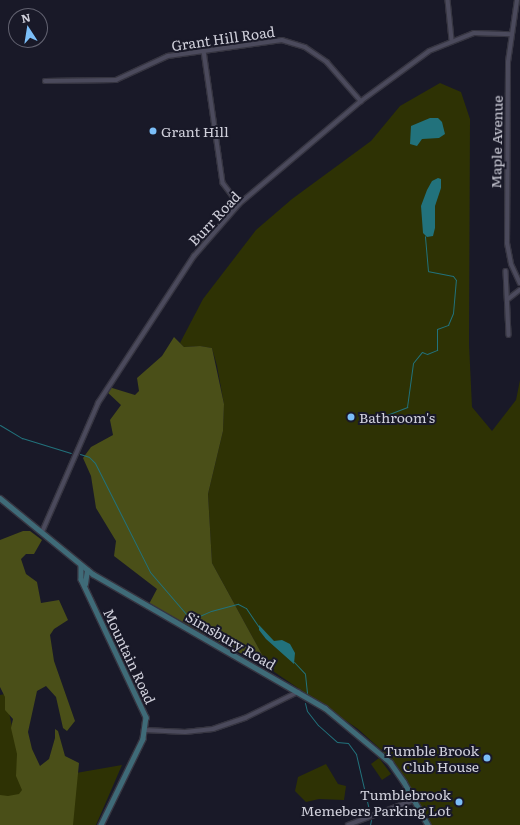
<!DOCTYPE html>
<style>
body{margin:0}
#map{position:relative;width:520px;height:825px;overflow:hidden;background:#191928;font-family:Literata,serif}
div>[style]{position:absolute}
.green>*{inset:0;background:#2e3204}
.forest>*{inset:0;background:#4a4f18}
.water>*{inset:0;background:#22727c}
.stream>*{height:1px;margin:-0.5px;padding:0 0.5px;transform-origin:0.5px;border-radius:0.5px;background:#22727c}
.roads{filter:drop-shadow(1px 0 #363541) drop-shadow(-1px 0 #363541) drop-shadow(0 1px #363541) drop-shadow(0 -1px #363541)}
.minor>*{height:3.5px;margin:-1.75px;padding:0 1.75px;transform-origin:1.75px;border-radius:1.75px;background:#4b4a5c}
.tertiary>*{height:4px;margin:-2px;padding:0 2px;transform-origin:2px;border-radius:2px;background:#4b4a5c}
.secondary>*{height:4.5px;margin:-2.25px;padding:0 2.25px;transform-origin:2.25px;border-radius:2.25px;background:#3f6b78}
.dots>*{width:11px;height:11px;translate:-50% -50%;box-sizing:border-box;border:2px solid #191928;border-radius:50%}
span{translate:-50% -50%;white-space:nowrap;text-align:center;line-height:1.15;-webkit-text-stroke:4px #191928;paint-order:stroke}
.street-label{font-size:14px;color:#d0d0db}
.poi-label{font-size:14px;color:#d0d0db}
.left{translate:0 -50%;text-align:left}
.right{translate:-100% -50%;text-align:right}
.north{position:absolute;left:8px;top:8px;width:40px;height:40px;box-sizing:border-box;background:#191928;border:1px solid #626270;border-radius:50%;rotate:348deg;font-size:11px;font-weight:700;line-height:16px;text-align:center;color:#d0d0db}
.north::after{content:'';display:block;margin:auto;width:14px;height:18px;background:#7bbef8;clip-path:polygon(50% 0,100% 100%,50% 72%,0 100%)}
</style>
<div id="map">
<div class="green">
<i style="clip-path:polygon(440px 83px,461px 92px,470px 119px,469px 344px,472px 407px,492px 431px,516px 400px,520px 380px,520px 825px,431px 825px,404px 777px,387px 755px,358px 729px,270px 669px,212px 563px,208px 494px,223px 431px,224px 404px,217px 366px,212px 348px,200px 346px,184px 347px,180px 343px,203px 299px,256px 230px,292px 199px,371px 141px,400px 106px)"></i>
<i style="clip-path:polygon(5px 694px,24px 782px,122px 765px,96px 825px,0 825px,0 695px)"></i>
<i style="clip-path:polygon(379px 758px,391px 774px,382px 780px,371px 764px)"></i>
<i style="clip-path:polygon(326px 764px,338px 784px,346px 786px,344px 800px,319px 799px,306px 802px,295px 791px,298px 777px)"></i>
</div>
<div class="forest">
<i style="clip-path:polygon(174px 337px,184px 347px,200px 346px,212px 348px,224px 404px,223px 431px,208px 494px,212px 563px,270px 669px,149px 604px,157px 589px,114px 556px,116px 541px,96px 508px,91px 476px,83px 458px,91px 447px,113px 435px,110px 420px,121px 405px,106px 391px,109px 387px,135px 395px,139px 391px,137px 378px,162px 356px)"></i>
<i style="clip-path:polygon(23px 531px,30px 531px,42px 540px,34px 554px,26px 554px,21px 559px,26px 574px,37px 582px,41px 603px,59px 600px,68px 620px,54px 629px,50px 635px,54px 661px,75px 721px,67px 731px,63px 728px,56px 697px,46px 686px,37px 691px,28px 732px,32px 749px,40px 766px,49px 759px,55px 738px,55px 729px,58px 731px,65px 756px,79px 763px,73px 825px,0 825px,0 795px,8px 796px,19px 794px,22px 790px,16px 776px,17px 754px,11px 728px,13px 719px,5px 710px,5px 697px,0 687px,0 540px)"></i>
</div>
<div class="water">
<i style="clip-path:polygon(430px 118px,438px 118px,442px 122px,445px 134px,439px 138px,422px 139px,417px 146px,410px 144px,411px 126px)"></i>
<i style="clip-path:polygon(438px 178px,441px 179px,441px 188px,435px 206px,435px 228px,433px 236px,427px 237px,423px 233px,421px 206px,427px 190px,432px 181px)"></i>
<i style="clip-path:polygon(259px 625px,274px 641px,282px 640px,290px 644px,295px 653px,294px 664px,266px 639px,259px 630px)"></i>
</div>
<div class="stream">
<i style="left:384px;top:416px;width:25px;rotate:-21deg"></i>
<i style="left:407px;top:407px;width:44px;rotate:-82.2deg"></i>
<i style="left:413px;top:363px;width:14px;rotate:-51deg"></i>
<i style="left:422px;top:352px;width:5px;rotate:22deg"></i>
<i style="left:427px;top:354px;width:11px;rotate:-22deg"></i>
<i style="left:437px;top:350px;width:21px;rotate:-90deg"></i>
<i style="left:437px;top:329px;width:12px;rotate:-20deg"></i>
<i style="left:448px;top:325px;width:13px;rotate:-67deg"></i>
<i style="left:453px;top:313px;width:33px;rotate:-85deg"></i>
<i style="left:456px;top:280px;width:5px;rotate:-127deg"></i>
<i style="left:453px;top:276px;width:25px;rotate:-169deg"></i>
<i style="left:428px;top:271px;width:35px;rotate:-95deg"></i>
<i style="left:0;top:425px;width:26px;rotate:31deg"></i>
<i style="left:22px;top:438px;width:51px;rotate:17deg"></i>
<i style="left:80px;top:454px;width:9px;rotate:18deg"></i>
<i style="left:89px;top:457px;width:8px;rotate:45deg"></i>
<i style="left:95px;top:463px;width:122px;rotate:63.2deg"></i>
<i style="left:150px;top:572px;width:57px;rotate:49.3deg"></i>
<i style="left:187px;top:615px;width:9px;rotate:21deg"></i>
<i style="left:195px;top:618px;width:17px;rotate:-24deg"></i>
<i style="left:211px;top:611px;width:28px;rotate:-15deg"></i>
<i style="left:238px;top:604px;width:9px;rotate:27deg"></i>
<i style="left:246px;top:608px;width:23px;rotate:56deg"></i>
<i style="left:294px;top:662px;width:16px;rotate:47deg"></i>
<i style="left:305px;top:674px;width:19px;rotate:84deg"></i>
<i style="left:305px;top:703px;width:8px;rotate:76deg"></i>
<i style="left:307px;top:711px;width:18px;rotate:52deg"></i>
<i style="left:318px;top:725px;width:25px;rotate:42deg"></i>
<i style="left:337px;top:742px;width:11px;rotate:5deg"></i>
<i style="left:348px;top:743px;width:14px;rotate:54deg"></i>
<i style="left:356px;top:754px;width:62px;rotate:76.9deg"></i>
<i style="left:370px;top:825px;width:5px;rotate:-79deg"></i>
</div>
<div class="roads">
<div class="minor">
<i style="left:448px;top:0;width:40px;rotate:84.3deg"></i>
<i style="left:204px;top:51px;width:133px;rotate:81.8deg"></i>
<i style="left:223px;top:183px;width:26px;rotate:53deg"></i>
<i style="left:45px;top:81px;width:71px;rotate:-0.8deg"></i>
<i style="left:116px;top:80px;width:57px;rotate:-24.8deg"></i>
<i style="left:168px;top:56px;width:115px;rotate:-8deg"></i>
<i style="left:282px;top:40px;width:24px;rotate:17deg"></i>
<i style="left:305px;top:47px;width:27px;rotate:34deg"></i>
<i style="left:327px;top:62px;width:52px;rotate:48.9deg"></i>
<i style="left:506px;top:271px;width:64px;rotate:87.3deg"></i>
<i style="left:507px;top:300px;width:16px;rotate:-38deg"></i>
<i style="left:145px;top:730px;width:40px;rotate:2.9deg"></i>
<i style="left:185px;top:732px;width:28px;rotate:-6deg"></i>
<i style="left:213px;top:729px;width:34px;rotate:-19deg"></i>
<i style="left:245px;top:718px;width:59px;rotate:-26.1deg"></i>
<i style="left:348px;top:825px;width:71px;rotate:-20.7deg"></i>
</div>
<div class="tertiary">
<i style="left:517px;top:0;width:63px;rotate:98.3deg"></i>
<i style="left:508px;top:62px;width:181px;rotate:90.3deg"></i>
<i style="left:507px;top:243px;width:21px;rotate:79deg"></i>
<i style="left:511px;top:264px;width:21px;rotate:65deg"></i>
<i style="left:42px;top:532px;width:141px;rotate:-66.5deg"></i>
<i style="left:98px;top:403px;width:176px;rotate:-56.9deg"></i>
<i style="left:194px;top:256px;width:69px;rotate:-49.1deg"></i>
<i style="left:239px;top:204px;width:160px;rotate:-40.2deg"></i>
<i style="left:361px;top:101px;width:84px;rotate:-36.3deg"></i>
<i style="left:429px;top:51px;width:48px;rotate:-21.8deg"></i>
<i style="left:474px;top:33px;width:38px;rotate:2deg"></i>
</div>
<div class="secondary">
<i style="left:0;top:498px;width:120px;rotate:39.3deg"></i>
<i style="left:93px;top:574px;width:268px;rotate:30deg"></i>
<i style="left:325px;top:708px;width:85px;rotate:39.7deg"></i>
<i style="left:390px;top:762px;width:24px;rotate:55deg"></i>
<i style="left:404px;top:782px;width:49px;rotate:60.8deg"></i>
<i style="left:81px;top:566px;width:13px;rotate:90deg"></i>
<i style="left:81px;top:579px;width:153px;rotate:64.8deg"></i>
<i style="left:146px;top:717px;width:22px;rotate:98deg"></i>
<i style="left:143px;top:739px;width:96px;rotate:116deg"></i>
<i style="left:85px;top:584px;width:14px;rotate:-82deg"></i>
</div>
</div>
<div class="dots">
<i style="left:153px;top:131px;background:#7bbef8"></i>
<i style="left:351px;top:417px;background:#7bbef8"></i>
<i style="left:487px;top:758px;background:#7bbef8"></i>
<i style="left:459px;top:802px;background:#7bbef8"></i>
</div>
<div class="street-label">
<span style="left:223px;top:38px;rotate:-8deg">Grant Hill Road</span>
<span style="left:496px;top:142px;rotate:-89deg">Maple Avenue</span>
<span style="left:214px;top:218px;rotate:-47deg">Burr Road</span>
<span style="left:231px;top:640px;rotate:30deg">Simsbury Road</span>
<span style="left:130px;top:656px;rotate:65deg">Mountain Road</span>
</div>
<div class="poi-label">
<span class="left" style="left:161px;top:131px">Grant Hill</span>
<span class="left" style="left:359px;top:417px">Bathroom's</span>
<span class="right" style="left:479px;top:758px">Tumble Brook<br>Club House</span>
<span class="right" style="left:451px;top:802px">Tumblebrook<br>Memebers Parking Lot</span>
</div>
<div class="north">N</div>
</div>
